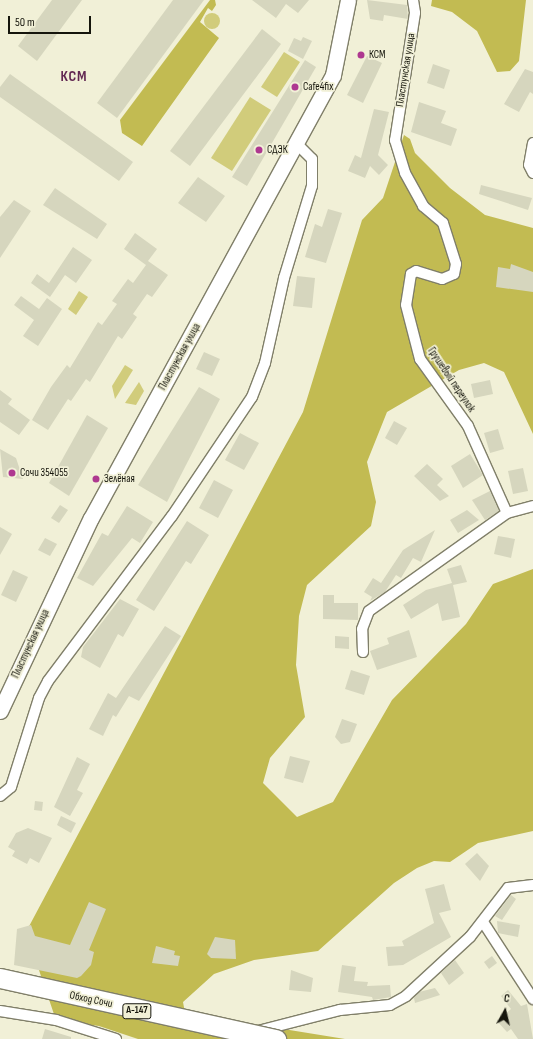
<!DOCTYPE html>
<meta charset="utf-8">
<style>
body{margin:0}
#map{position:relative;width:533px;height:1039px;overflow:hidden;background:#f1f0d7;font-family:"Sofia Sans Condensed",sans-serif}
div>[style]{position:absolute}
.green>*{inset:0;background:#d1cc7b}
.round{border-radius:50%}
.forest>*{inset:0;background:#c2bb52}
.building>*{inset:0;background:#d6d6be}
.roads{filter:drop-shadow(1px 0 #807f69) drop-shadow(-1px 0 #807f69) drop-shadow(0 1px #807f69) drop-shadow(0 -1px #807f69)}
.street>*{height:10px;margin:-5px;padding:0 5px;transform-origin:5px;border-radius:5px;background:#fff}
.secondary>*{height:15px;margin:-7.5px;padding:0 7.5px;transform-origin:7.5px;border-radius:7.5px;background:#fff}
.bridges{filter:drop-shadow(1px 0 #807f69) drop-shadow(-1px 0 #807f69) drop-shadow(0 1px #807f69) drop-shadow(0 -1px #807f69)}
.highway-bridge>*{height:19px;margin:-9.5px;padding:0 9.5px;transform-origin:9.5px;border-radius:9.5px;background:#fff}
.dots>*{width:11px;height:11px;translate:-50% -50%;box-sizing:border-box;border:2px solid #f1f0d7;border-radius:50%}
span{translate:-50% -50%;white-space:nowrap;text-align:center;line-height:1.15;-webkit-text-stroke:3.5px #f1f0d7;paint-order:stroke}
.shield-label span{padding:1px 3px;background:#f1f0d7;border:1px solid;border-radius:3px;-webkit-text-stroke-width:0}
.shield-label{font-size:10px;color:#15150c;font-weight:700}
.poi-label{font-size:11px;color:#15150c}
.left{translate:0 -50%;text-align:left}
.street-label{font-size:11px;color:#15150c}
.district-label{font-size:15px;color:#622852;font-weight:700;letter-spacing:1px}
.north{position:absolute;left:485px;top:991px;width:40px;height:40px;-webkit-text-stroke:3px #f1f0d7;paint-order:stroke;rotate:8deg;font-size:11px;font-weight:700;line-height:16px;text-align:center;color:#15150c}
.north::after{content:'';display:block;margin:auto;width:14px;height:18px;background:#15150c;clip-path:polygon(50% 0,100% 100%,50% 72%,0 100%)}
.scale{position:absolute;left:8px;top:16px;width:83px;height:18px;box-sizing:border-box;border:2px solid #15150c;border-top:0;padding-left:5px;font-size:12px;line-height:14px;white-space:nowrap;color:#15150c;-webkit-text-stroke:3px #f1f0d7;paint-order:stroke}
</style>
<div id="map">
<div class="green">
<i class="round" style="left:204px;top:13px;width:16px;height:16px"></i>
<i style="clip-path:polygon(284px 52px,300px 62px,277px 97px,261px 87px)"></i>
<i style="clip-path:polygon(250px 97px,271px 110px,232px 171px,211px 158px)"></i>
<i style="clip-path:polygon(79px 291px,88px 297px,76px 315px,68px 309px)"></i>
<i style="clip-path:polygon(125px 365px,133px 370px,115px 399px,112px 386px)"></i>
<i style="clip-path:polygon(139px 382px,144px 391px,136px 405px,125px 403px)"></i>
</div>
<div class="forest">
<i style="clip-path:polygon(210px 0,215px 0,216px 5px,212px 11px,208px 8px,200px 22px,219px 38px,142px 146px,122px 133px,120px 120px)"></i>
<i style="clip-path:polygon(432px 0,526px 0,519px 61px,510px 71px,497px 72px,477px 31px,452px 12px,431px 6px)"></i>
<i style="clip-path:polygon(404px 135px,410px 139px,415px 153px,450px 188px,485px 215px,533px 228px,533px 434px,504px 372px,484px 363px,459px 370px,387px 412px,367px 462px,376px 502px,371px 526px,307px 585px,299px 616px,296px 665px,305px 717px,270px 758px,263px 783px,297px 817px,333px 802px,392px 700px,466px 624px,493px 584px,533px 569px,533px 831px,478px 843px,450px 862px,434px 861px,417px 868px,394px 883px,318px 951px,254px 960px,214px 974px,183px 1002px,185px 1013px,345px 1039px,138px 1039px,99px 1026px,56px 1020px,26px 932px,303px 412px,362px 220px,383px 198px)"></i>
</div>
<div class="building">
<i style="clip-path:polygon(52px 0,82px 0,37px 61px,18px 46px)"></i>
<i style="clip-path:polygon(173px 0,204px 0,117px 118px,97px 103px)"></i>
<i style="clip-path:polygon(252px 0,309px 0,298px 13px,286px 4px,276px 18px)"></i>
<i style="clip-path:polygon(367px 0,407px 5px,408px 19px,384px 15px,383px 21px,370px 19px)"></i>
<i style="clip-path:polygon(262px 29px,281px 44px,190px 166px,170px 151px)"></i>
<i style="clip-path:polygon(303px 37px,312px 41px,303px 59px,288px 51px,294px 38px,301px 41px)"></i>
<i style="clip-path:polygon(367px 56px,382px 63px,363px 103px,347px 95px)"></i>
<i style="clip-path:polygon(305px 60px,316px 67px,247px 186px,232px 177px)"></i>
<i style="clip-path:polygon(433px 64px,450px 70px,444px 89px,427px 83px)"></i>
<i style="clip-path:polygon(525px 69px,533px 72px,533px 94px,530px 92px,519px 112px,504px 104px)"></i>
<i style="clip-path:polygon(10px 74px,133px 162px,119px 181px,0 97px,0 87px)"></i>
<i style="clip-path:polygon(419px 102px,446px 111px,441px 123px,457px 129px,451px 146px,411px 132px)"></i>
<i style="clip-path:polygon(374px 109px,389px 112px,378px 155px,388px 165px,379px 175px,370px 166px,365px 178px,348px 171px,355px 155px,361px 158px)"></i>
<i style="clip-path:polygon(198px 177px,225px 196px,206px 222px,178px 203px)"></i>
<i style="clip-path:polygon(481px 185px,532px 198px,528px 210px,479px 194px)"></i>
<i style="clip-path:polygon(55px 188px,107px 224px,97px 239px,43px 205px)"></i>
<i style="clip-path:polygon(14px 200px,31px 211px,0 258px,0 217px)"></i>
<i style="clip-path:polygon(328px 209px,342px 213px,326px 263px,305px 257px,315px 224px,322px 227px)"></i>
<i style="clip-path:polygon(135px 233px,157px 249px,148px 261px,168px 275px,152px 297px,147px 294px,133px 314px,137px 317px,122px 339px,118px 336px,90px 382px,86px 379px,71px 401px,68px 399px,48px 430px,32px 420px,51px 387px,67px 365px,70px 368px,98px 322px,102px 325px,117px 304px,112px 301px,128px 279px,133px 283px,146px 265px,124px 249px)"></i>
<i style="clip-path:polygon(73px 247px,92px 260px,76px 283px,65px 275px,50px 297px,31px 283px,37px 274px,49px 283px)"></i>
<i style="clip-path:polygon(511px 264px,533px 272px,533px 292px,496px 287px,498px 267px,510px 269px)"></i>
<i style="clip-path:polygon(297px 276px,315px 278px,312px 308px,293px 306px)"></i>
<i style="clip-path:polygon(21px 296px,39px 309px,47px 298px,62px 309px,38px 346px,23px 336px,34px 320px,14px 305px)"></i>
<i style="clip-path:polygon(204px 352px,220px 359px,212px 376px,196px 369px)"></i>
<i style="clip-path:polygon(490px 380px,493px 394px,474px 398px,471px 384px)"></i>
<i style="clip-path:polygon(199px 387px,220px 399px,167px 502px,138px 485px)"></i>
<i style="clip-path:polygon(0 390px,12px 399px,8px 404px,30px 420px,19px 435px,0 422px)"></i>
<i style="clip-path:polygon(87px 415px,108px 428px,69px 496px,49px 483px)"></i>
<i style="clip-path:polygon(394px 421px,407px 428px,397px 445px,385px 438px)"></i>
<i style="clip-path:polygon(498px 429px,504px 449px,490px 453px,484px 433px)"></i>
<i style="clip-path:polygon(240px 433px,259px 443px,244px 470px,225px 460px)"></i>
<i style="clip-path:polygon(0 449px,16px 458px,23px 479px,3px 477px)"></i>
<i style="clip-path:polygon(470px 454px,483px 475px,463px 488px,451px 466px)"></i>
<i style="clip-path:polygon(427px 464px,443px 479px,437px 485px,449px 496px,440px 501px,414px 476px)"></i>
<i style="clip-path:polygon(523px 468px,528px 491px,513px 494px,508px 471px)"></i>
<i style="clip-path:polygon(214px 480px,233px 490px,218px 518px,199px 508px)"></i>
<i style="clip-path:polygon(490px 491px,499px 511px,485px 520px,472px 500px)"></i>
<i style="clip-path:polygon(60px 505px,68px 510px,59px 523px,51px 518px)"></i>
<i style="clip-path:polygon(127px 506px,153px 522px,140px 543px,132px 538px,93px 586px,77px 578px,102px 533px,108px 536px)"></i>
<i style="clip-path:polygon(467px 510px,479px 520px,458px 533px,450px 520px)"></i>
<i style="clip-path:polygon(187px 521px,209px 535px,191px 564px,186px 561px,154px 611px,136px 600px)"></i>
<i style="clip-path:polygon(0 527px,12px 534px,0 555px)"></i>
<i style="clip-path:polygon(435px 530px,421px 562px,413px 558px,401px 578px,396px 575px,385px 592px,370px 601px,372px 597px,364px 592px,373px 578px,381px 583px,403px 550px)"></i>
<i style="clip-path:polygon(498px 536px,515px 539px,511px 558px,494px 554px)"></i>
<i style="clip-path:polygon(45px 538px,57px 544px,50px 556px,38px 550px)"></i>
<i style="clip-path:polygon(461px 565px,467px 582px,453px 585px,460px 617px,442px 621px,438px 603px,411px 619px,403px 605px,426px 590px,452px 583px,447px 569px)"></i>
<i style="clip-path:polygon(13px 570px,28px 577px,16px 602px,1px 595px)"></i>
<i style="clip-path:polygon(323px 595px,334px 595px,334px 603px,358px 603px,358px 620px,323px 619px)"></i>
<i style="clip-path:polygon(120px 599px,139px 609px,123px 637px,118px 634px,100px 668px,81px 657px,83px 647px)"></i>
<i style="clip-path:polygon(165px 626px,181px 636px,139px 701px,129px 696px,116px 717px,113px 715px,103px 736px,89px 729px,108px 693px,116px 698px)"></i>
<i style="clip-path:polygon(409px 630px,417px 657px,377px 670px,370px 651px,389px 644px,387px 638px)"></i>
<i style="clip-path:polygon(335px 636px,349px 637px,349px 649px,335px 648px)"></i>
<i style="clip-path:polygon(351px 670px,370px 676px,364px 695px,345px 689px)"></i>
<i style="clip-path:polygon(342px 719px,357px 724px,350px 742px,341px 744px,335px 737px)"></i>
<i style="clip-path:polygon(290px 756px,310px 761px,303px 783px,284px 778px)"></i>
<i style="clip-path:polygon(77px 757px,90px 764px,77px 790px,83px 793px,70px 816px,54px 807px)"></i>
<i style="clip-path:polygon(35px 801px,43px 802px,42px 811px,34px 810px)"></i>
<i style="clip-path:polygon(61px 816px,76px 823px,71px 833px,57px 825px)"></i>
<i style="clip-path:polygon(28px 828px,52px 838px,39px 863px,30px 858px,27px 864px,12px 856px,15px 851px,8px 847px,16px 833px)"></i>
<i style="clip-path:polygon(477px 853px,489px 866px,480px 881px,465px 864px)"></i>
<i style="clip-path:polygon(444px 884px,451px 910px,439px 913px,451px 937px,403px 965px,388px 966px,386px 947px,404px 946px,402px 941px,434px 923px,425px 889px)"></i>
<i style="clip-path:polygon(511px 895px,516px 899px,502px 920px,495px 916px)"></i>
<i style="clip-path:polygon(89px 902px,106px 909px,89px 950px,94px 952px,91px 965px,81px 976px,77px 978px,14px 965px,17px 929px,31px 925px,35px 936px,70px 945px)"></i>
<i style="clip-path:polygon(497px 921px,520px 925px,518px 937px,498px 933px)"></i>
<i style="clip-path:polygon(215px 937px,235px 940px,236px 959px,211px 958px,207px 954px)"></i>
<i style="clip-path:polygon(156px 946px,175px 951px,174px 955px,180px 956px,178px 966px,152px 963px)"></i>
<i style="clip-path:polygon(492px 956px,497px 963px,489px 969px,484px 962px)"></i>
<i style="clip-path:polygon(455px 960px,464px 973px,449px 985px,441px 973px)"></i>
<i style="clip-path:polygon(342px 965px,356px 967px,354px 981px,368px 982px,367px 986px,390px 985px,391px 997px,373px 1000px,372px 997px,338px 992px)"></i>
<i style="clip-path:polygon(291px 970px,313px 978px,311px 992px,289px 990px)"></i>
<i style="clip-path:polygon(435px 988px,440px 995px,415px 1003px,414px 998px,419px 992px)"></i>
<i style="clip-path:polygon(508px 990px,521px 1006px,527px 1004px,533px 1039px,518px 1039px,511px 1029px,507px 1032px,497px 1021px,511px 1009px,501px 996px)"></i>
<i style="clip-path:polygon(45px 1029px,71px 1037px,71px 1039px,42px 1039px)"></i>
</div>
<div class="roads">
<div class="street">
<i style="left:413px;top:0;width:13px;rotate:81deg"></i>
<i style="left:415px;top:13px;width:129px;rotate:98.9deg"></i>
<i style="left:395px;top:140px;width:34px;rotate:73deg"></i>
<i style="left:405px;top:173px;width:38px;rotate:61deg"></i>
<i style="left:423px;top:206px;width:26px;rotate:40deg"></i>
<i style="left:443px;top:223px;width:43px;rotate:72.4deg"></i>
<i style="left:456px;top:264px;width:10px;rotate:101deg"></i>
<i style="left:454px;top:274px;width:13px;rotate:157deg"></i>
<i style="left:442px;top:279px;width:27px;rotate:-163deg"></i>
<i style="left:416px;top:271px;width:6px;rotate:149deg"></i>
<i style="left:411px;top:274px;width:31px;rotate:99deg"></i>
<i style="left:406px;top:305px;width:56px;rotate:75.5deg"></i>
<i style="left:420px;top:359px;width:82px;rotate:54.4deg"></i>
<i style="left:468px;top:426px;width:95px;rotate:65.9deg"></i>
<i style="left:533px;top:143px;width:22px;rotate:100deg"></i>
<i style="left:529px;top:165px;width:9px;rotate:63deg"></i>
<i style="left:363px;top:652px;width:23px;rotate:-92deg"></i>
<i style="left:362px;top:629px;width:19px;rotate:-69deg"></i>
<i style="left:369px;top:611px;width:169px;rotate:-35.4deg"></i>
<i style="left:507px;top:513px;width:27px;rotate:-15deg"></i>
<i style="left:0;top:796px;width:14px;rotate:-39deg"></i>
<i style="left:11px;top:787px;width:93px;rotate:-72.5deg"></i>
<i style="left:39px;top:698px;width:19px;rotate:-62deg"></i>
<i style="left:48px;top:681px;width:206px;rotate:-53.1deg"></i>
<i style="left:172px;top:516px;width:143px;rotate:-56.1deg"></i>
<i style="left:252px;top:397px;width:36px;rotate:-69deg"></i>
<i style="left:265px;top:363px;width:87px;rotate:-77.4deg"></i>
<i style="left:284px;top:278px;width:96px;rotate:-73.1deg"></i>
<i style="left:312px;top:186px;width:27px;rotate:-90deg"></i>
<i style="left:312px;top:159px;width:20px;rotate:-135deg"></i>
<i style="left:483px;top:922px;width:92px;rotate:57deg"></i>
<i style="left:0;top:1011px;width:57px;rotate:9.1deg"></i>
<i style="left:56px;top:1020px;width:63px;rotate:17.6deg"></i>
<i style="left:258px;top:1031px;width:85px;rotate:-14.4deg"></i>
<i style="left:340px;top:1010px;width:50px;rotate:-5.7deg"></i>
<i style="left:390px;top:1005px;width:18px;rotate:-29deg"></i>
<i style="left:406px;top:996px;width:87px;rotate:-42.7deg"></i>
<i style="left:470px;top:937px;width:62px;rotate:-52.2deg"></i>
<i style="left:508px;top:888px;width:25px;rotate:-7deg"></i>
</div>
<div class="secondary">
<i style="left:0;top:711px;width:213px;rotate:-64.8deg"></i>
<i style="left:91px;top:518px;width:505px;rotate:-61.35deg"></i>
<i style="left:333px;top:75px;width:76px;rotate:-78.7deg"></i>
</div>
</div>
<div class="bridges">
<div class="highway-bridge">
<i style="left:0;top:978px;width:283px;rotate:12.5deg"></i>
</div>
</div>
<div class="dots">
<i style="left:361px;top:55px;background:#ae3890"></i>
<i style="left:295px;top:87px;background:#ae3890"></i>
<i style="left:259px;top:150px;background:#ae3890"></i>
<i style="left:12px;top:473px;background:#ae3890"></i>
<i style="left:96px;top:479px;background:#ae3890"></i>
</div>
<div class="shield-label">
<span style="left:137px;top:1011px">А-147</span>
</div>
<div class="poi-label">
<span class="left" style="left:369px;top:55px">КСМ</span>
<span class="left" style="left:303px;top:87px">Cafe4fix</span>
<span class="left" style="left:267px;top:150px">СДЭК</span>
<span class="left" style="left:20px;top:473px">Сочи 354055</span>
<span class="left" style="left:104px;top:479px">Зелёная</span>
</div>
<div class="street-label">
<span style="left:406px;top:70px;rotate:-81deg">Пластунская улица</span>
<span style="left:180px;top:357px;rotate:-61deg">Пластунская улица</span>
<span style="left:451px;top:380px;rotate:56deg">Грушевый переулок</span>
<span style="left:31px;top:644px;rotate:-65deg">Пластунская улица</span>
<span style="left:91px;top:1000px;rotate:12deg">Обход Сочи</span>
</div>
<div class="district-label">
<span style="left:74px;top:77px">КСМ</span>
</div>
<div class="north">С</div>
<div class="scale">50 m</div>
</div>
